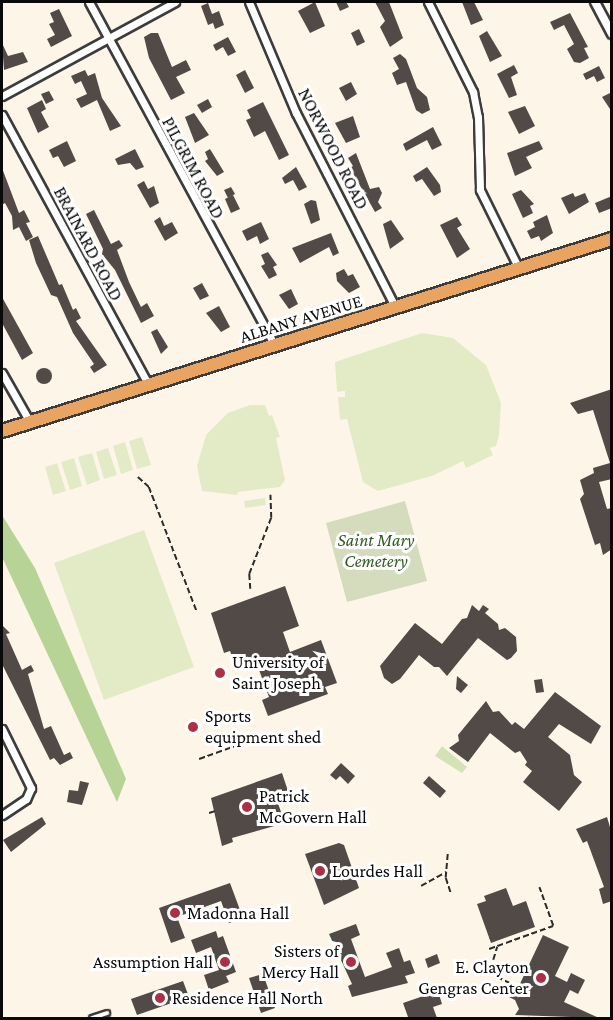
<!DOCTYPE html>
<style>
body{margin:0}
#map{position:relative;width:613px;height:1020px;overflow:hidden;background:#fdf6e8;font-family:"Crimson Pro",serif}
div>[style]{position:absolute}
.green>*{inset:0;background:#d3e3b6}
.forest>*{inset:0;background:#b8d396}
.cemetery>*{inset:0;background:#d5dbbd}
.pitch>*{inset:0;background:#e3ebc6}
.building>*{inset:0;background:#514a47}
.round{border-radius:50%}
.path>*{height:1.5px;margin-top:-0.75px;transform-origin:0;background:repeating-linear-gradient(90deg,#2b2b2b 0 6px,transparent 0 9px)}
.roads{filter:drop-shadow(2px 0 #3c3c3c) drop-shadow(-2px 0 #3c3c3c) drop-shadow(0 2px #3c3c3c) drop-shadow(0 -2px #3c3c3c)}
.service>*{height:4px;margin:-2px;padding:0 2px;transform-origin:2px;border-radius:2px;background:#fff}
.minor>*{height:7px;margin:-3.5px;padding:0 3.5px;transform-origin:3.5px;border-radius:3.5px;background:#fff}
.tertiary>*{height:8px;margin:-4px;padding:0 4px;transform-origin:4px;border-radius:4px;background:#fff}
.trunk>*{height:12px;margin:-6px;padding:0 6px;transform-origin:6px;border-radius:6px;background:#eaa462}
.dots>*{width:16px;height:16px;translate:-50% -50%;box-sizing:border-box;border:3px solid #fff;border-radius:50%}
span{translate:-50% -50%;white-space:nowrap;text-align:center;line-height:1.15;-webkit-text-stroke:6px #fff;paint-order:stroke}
.street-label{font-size:18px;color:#090909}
.park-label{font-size:18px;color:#335a21;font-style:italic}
.poi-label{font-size:18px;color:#090909}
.left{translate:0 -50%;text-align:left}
.right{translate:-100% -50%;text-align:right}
.frame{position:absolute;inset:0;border:3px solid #090909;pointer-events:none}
</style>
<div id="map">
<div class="green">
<i style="clip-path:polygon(442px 746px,467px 767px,462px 773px,435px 756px)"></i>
</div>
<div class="forest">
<i style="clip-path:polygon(2px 515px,35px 568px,126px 779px,117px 802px,2px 557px)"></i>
</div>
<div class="cemetery">
<i style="clip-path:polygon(405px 501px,427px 581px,347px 602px,326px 523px)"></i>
</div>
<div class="pitch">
<i style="clip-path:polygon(422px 333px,453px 338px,486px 365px,501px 403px,499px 435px,496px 446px,490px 448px,493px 455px,466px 468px,463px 461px,432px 476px,378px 491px,363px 482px,347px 419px,340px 420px,338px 397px,345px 397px,345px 391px,337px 392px,335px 362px)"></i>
<i style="clip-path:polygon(250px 405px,265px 405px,269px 416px,272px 415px,280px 437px,276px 438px,285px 480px,280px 487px,238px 492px,237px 495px,202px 491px,197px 466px,206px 435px,228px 413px)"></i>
<i style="clip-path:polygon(142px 437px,151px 465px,137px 469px,129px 441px)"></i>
<i style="clip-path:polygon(125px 442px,133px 470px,121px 474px,113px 446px)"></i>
<i style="clip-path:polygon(108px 448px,117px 475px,104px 479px,96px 452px)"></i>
<i style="clip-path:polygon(92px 453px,100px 480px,87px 485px,78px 457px)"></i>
<i style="clip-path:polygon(74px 458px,82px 486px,70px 490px,61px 462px)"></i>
<i style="clip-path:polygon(57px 463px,66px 491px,53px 495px,45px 467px)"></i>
<i style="clip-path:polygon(265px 498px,266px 505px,245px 508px,244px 501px)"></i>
<i style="clip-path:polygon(144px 530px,194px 667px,104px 700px,54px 563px)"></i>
</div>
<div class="building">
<i style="clip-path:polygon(315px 2px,325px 26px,310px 33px,298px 11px)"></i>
<i style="clip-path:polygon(336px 2px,346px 2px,349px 7px,340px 11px)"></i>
<i style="clip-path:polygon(375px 2px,389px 2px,403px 38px,390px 47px,380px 27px,385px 21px)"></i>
<i style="clip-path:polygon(462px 2px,474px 2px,483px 20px,471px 25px)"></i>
<i style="clip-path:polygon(208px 3px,212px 14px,219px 11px,224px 25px,215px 29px,213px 23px,208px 25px,201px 6px)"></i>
<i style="clip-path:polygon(59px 9px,72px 36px,51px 47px,47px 39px,55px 35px,49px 24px,54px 22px,50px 13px)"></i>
<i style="clip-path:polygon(570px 13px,588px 47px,584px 48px,589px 58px,580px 63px,574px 62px,567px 49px,574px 44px,564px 25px,554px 30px,550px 22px)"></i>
<i style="clip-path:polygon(359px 29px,365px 42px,357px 46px,351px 33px)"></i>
<i style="clip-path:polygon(487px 31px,502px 56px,490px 62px,479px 36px)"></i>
<i style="clip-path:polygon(151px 33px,158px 33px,172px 67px,186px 60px,191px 70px,176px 77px,185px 93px,171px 100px,149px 58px,144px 37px)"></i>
<i style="clip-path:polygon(228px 37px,236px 52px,228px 56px,223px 47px,216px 51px,213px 45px)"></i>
<i style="clip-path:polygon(2px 43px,8px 56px,23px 52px,28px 62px,4px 70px)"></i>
<i style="clip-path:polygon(400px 54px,406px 59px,417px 88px,427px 97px,430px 110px,422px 114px,416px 110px,406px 82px,397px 85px,392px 73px,399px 69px,393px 58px)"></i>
<i style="clip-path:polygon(514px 65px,518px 73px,511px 77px,517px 95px,509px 98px,497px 74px)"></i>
<i style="clip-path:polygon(599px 66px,605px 78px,597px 82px,594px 76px,586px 80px,583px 74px)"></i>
<i style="clip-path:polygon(85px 70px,88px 76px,95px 73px,102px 98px,121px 126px,110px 131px,97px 100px,81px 108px,76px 99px,87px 94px,81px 81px,75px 84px,71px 76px)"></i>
<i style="clip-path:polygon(245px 70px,254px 88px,245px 93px,236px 75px)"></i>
<i style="clip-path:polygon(351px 82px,357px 94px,346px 101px,339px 88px)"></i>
<i style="clip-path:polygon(49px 91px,54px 100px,46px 104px,41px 94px)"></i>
<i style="clip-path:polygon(612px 92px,612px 112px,602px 97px)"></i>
<i style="clip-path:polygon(208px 99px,212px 107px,202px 113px,197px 105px)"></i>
<i style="clip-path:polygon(42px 100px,46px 109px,41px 112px,49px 127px,38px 133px,27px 108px)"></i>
<i style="clip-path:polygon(263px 102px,289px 155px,279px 160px,265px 131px,254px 137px,246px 120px,251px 118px,247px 110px)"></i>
<i style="clip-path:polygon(525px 106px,535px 126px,519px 134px,508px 112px)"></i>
<i style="clip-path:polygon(194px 113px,209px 135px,195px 143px,185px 117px)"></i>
<i style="clip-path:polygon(353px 116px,360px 137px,346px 143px,335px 123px)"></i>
<i style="clip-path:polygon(433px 127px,442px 145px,432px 150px,427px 140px,406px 151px,403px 144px)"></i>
<i style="clip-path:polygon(67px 141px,76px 161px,64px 167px,58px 156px,53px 158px,49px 150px)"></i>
<i style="clip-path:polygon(539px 141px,543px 149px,526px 157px,532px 168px,515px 176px,507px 153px)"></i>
<i style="clip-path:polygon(135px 149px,144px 167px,136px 170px,130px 163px,118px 165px,115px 159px)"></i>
<i style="clip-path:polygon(210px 149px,224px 172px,217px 176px,205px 161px,208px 159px,205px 152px)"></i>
<i style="clip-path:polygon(356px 153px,370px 189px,379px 187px,382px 193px,378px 202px,382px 208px,375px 212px,350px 168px,353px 166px,348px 158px)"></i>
<i style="clip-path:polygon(296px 167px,307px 187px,299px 191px,293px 180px,285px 184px,282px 178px)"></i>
<i style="clip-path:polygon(427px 167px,440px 185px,441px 192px,434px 196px,422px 179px,416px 182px,413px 176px)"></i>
<i style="clip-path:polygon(2px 168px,19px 213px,24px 210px,30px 222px,26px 223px,33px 237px,26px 241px,19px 227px,13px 230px,12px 216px,5px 203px,2px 205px)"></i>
<i style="clip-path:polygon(144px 181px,148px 189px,154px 186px,159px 203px,150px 208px,137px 185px)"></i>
<i style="clip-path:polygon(231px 187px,235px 194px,228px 198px,224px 190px)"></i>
<i style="clip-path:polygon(521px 190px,534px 204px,530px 206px,533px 213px,523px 218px,512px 194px)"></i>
<i style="clip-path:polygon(573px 193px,575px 197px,585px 193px,589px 202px,569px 214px,561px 198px)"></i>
<i style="clip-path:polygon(233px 195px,240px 209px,231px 213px,225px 199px)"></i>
<i style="clip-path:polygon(612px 196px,612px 208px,599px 213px,595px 203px)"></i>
<i style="clip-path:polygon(311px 200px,316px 201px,320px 220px,311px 224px,304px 204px)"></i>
<i style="clip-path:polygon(94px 210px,111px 244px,119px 240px,123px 246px,117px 250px,129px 282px,141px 307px,147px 303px,154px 316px,141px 323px,115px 270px,102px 254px,103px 249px,86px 214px)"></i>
<i style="clip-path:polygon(547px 215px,553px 233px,541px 241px,539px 236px,531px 239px,527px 231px,535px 227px,533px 222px)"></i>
<i style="clip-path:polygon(160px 217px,164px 226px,172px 222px,178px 233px,165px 241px,154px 221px)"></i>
<i style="clip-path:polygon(457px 217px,462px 225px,457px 228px,470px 249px,457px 258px,440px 225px)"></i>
<i style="clip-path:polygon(391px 220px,404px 239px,390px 249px,383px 224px)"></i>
<i style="clip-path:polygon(261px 222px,269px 239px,260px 244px,257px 236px,247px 241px,242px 231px)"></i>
<i style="clip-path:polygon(331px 233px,339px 253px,333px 256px,329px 247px,300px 263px,292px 248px)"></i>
<i style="clip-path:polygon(38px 236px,59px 285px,62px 284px,73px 310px,76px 308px,81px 318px,76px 321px,107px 365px,94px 373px,90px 367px,94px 364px,73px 333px,57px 297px,51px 295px,36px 263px,29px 240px)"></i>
<i style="clip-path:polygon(268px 252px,277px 265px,273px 267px,277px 275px,269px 279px,261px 266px,265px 264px,261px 255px)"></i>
<i style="clip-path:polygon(344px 269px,348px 276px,353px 274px,360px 287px,349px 293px,337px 281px,336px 273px)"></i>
<i style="clip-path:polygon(202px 283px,209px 296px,200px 300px,193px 288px)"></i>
<i style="clip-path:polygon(291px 289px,298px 304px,289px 309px,279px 295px)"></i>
<i style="clip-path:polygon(2px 297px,33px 353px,22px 360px,2px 323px)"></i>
<i style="clip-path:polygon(219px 306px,230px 327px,221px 332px,206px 313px)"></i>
<i style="clip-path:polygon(157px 329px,168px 347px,161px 354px,151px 332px)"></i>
<i class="round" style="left:36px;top:368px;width:16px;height:16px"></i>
<i style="clip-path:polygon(612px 389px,612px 479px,599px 482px,607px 509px,612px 508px,612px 549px,603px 555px,600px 543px,595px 545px,580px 499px,584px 494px,580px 480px,594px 473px,593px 468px,610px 463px,593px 410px,578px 414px,570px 403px)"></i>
<i style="clip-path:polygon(285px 586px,299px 626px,283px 632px,290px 652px,321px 640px,337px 683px,325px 687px,328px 694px,268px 716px,262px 700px,269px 697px,255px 659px,236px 667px,230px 651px,224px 653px,211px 613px)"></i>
<i style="clip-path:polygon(472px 605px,479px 611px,483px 605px,489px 609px,485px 613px,498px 624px,499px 630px,505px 628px,516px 637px,517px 651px,511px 658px,507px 660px,478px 638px,447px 676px,439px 667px,434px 667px,419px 655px,400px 679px,392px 684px,384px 678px,380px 666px,415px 623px,442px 644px,462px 619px,467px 618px)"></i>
<i style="clip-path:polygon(2px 625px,10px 633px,6px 634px,22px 670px,31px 665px,34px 671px,28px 674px,44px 729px,51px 726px,64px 755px,70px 752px,73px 758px,60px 765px,54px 758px,50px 760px,2px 664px)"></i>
<i style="clip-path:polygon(457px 676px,468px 685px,461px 693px,456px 689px)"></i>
<i style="clip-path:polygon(542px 679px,544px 692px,536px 693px,534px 680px)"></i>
<i style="clip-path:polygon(555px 692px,601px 726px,591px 744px,559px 724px,548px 737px,570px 755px,574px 775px,582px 782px,559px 811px,523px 782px,532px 771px,525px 765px,527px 762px,520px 751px,515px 753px,490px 733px,468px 762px,449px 748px,459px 741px,458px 735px,486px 701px,493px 712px,499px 711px,512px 725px,515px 722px,524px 729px)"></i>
<i style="clip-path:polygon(341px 763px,355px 776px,348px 784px,340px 776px,336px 780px,330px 775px)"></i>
<i style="clip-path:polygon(282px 773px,289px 794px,276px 798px,285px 823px,232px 838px,233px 842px,222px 846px,211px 798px)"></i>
<i style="clip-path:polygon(429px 776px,446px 791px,440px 798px,423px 783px)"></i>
<i style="clip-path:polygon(80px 781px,89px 783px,82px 805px,67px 802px,69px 790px,78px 791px)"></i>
<i style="clip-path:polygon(42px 817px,46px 824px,11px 852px,3px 840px)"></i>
<i style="clip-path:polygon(607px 817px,612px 834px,612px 901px,603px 904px,599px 889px,604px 887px,587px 841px,583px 843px,576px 829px)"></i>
<i style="clip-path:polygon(339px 843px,344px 845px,359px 888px,324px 905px,305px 854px)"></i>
<i style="clip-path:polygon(230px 883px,243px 918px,229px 923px,221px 901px,177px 917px,185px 938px,171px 943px,159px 908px)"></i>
<i style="clip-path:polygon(506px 888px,513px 906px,526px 901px,535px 927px,491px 943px,477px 904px,486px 901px,484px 896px)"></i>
<i style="clip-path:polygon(356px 924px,360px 935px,351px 939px,365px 977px,392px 967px,386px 953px,399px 948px,404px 962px,410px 960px,415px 973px,405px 976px,408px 983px,352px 997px,348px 986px,352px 984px,329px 934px)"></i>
<i style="clip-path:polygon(216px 931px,218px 938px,223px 936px,236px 972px,226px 976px,229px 982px,209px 990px,204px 975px,219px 970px,211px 947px,196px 953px,191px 940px)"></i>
<i style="clip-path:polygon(543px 935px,569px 947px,555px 976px,567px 982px,571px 973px,585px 980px,578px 994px,570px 990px,564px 1002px,599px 1018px,515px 1015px,519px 1009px,515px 1000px,509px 997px,513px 986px,518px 988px)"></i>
<i style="clip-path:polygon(437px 954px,440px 963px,428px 968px,425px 959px)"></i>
<i style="clip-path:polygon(263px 974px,275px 1008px,261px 1013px,249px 978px)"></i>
<i style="clip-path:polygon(183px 981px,189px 997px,137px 1015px,131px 999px)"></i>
<i style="clip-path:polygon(438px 991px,442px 1004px,433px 1007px,437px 1018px,408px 1017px,403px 1003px)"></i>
</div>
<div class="path">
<i style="left:138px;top:477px;width:15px;rotate:42deg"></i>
<i style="left:149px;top:487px;width:134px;rotate:69deg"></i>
<i style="left:250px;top:589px;width:15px;rotate:-94deg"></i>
<i style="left:249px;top:574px;width:60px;rotate:-68.6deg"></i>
<i style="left:271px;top:518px;width:23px;rotate:-92deg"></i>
<i style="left:199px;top:759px;width:41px;rotate:-19.7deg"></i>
<i style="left:209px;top:813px;width:6px;rotate:-18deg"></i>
<i style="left:611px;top:833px;width:1px"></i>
<i style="left:448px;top:854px;width:24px;rotate:95deg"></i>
<i style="left:446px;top:878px;width:16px;rotate:72deg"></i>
<i style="left:421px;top:886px;width:29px;rotate:-29deg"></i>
<i style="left:489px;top:949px;width:68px;rotate:-19.8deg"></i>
<i style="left:553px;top:926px;width:41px;rotate:-109.7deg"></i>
<i style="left:493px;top:960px;width:14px;rotate:-73deg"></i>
<i style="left:497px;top:977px;width:23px;rotate:25deg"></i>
<i style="left:528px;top:1018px;width:1px;rotate:-45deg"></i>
</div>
<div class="roads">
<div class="service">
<i style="left:92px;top:1018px;width:16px;rotate:-18deg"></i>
</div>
<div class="minor">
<i style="left:89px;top:2px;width:391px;rotate:61.6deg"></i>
<i style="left:249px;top:2px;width:121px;rotate:67.1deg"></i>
<i style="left:296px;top:113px;width:219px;rotate:62.9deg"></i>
<i style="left:428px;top:2px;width:101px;rotate:63.4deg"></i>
<i style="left:473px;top:92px;width:25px;rotate:79deg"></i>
<i style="left:478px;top:117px;width:73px;rotate:88.4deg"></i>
<i style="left:480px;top:190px;width:88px;rotate:63.7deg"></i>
<i style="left:2px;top:96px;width:197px;rotate:-28.5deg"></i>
<i style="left:2px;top:115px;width:308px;rotate:61.5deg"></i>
<i style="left:2px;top:373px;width:56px;rotate:60.3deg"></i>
<i style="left:2px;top:729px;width:66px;rotate:63.8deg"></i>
<i style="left:31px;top:788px;width:12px;rotate:114deg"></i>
<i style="left:26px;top:799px;width:29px;rotate:146deg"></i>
</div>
<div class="tertiary">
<i style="left:595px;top:2px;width:36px;rotate:62deg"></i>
</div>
<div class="trunk">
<i style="left:2px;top:431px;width:640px;rotate:-17.47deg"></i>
</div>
</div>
<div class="dots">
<i style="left:220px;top:673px;background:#ac2f43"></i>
<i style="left:193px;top:727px;background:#ac2f43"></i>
<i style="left:247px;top:807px;background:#ac2f43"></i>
<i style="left:320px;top:871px;background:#ac2f43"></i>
<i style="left:175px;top:913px;background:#ac2f43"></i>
<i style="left:225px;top:962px;background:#ac2f43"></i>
<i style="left:351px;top:962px;background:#ac2f43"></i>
<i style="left:541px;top:978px;background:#ac2f43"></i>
<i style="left:160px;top:998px;background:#ac2f43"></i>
</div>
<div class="street-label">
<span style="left:333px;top:149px;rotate:63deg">NORWOOD ROAD</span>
<span style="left:193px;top:168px;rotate:62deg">PILGRIM ROAD</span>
<span style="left:88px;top:244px;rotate:62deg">BRAINARD ROAD</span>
<span style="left:301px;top:319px;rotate:-17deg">ALBANY AVENUE</span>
</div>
<div class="park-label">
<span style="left:376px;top:551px">Saint Mary<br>Cemetery</span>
</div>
<div class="poi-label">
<span class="left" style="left:232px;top:673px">University of<br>Saint Joseph</span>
<span class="left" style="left:205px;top:727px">Sports<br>equipment shed</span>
<span class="left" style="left:259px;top:807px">Patrick<br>McGovern Hall</span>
<span class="left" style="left:332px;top:871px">Lourdes Hall</span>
<span class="left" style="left:187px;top:913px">Madonna Hall</span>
<span class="right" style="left:339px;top:962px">Sisters of<br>Mercy Hall</span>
<span class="right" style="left:213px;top:962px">Assumption Hall</span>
<span class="right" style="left:529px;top:978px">E. Clayton<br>Gengras Center</span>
<span class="left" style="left:172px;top:998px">Residence Hall North</span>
</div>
<div class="frame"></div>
</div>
